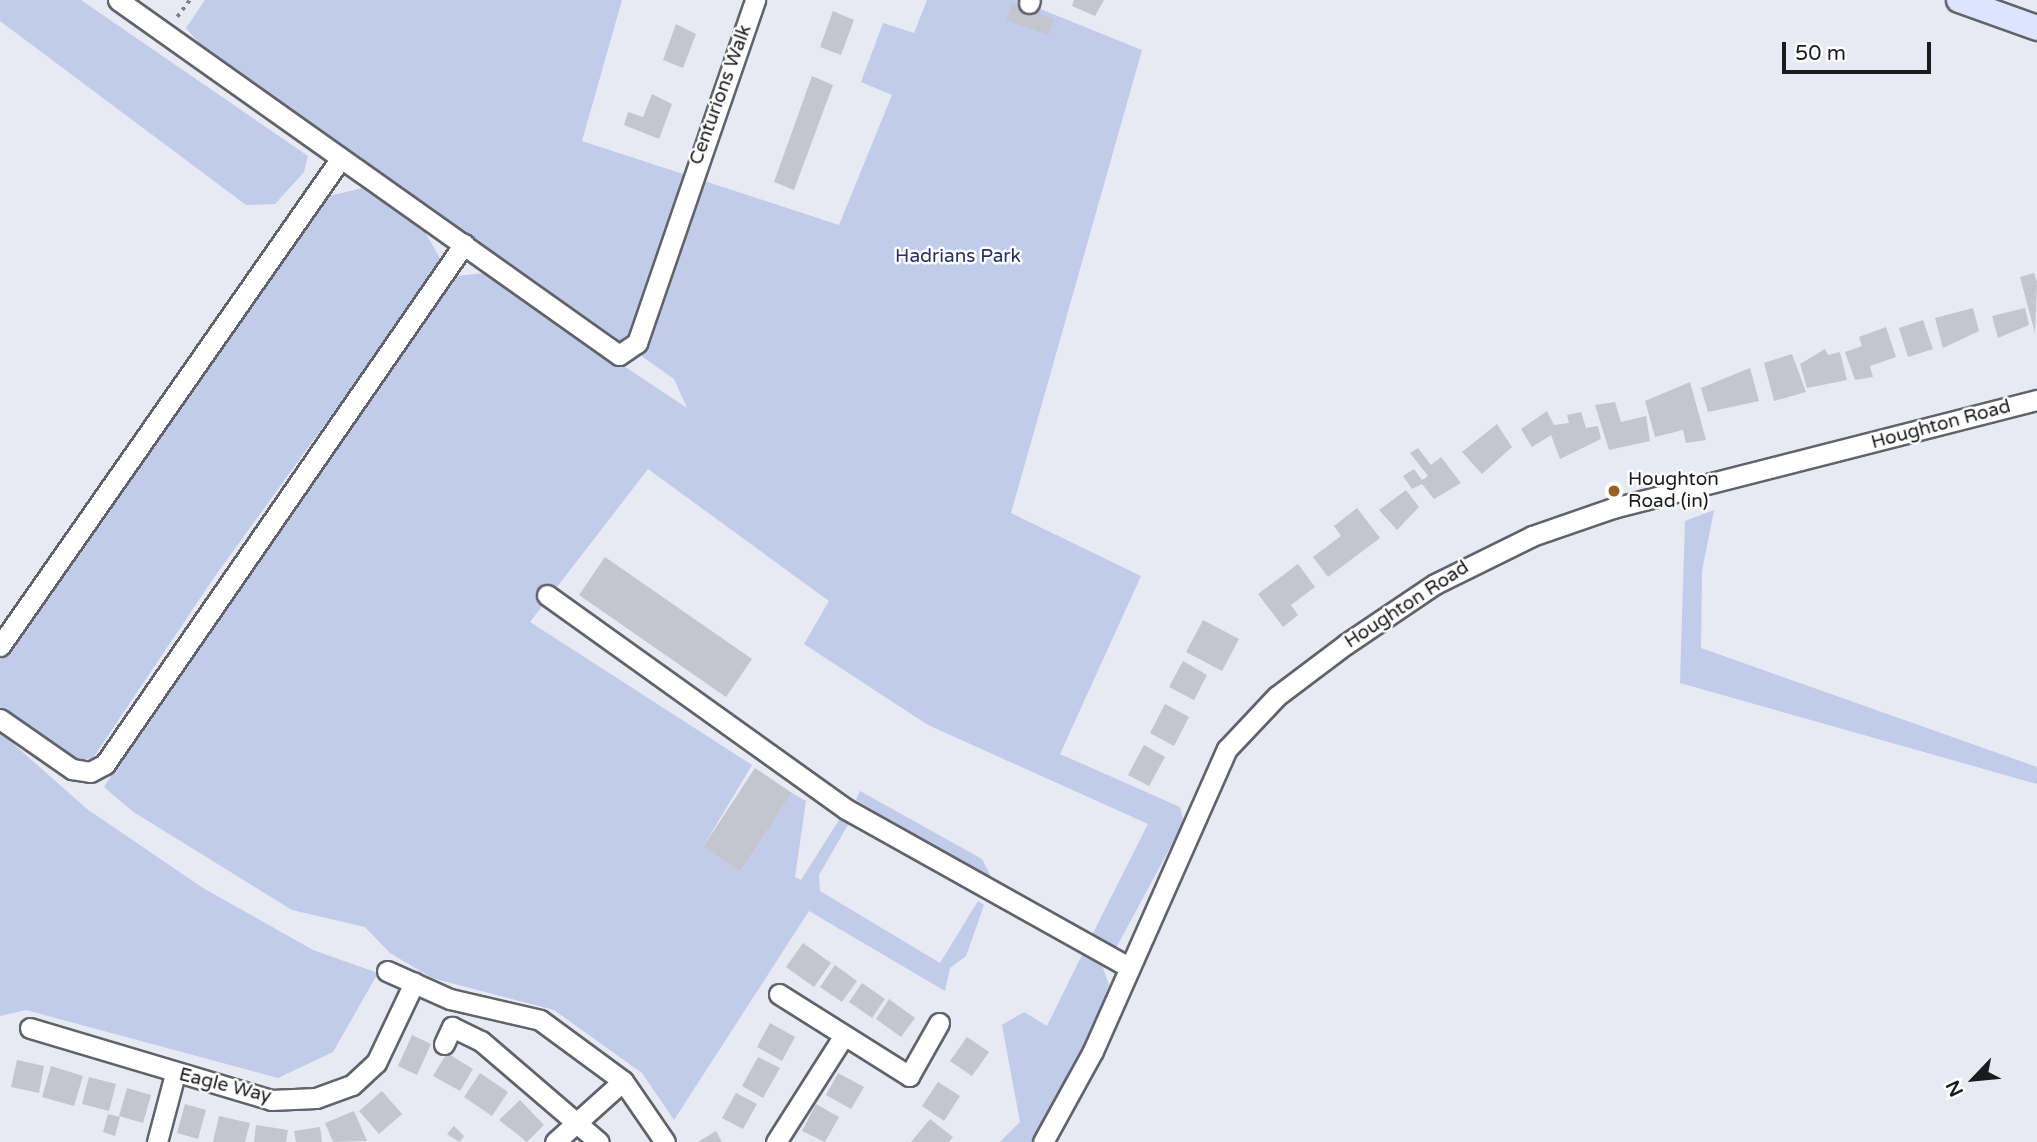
<!DOCTYPE html>
<style>
body{margin:0}
#map{position:relative;width:2037px;height:1142px;overflow:hidden;background:#e7eaf2;font-family:"Varela Round",sans-serif}
div>[style]{position:absolute}
.green>*{inset:0;background:#c1cbea}
.building>*{inset:0;background:#c3c6ce}
.path>*{height:3.5px;margin-top:-1.75px;transform-origin:0;background:repeating-linear-gradient(90deg,#7f8186 0 3.5px,transparent 0 8.5px)}
.roads{filter:drop-shadow(2px 0 #61636a) drop-shadow(-2px 0 #61636a) drop-shadow(0 2px #61636a) drop-shadow(0 -2px #61636a)}
.minor>*{height:19px;margin:-9.5px;padding:0 9.5px;transform-origin:9.5px;border-radius:9.5px;background:#fff}
.major>*{height:24px;margin:-12px;padding:0 12px;transform-origin:12px;border-radius:12px;background:#dde4fd}
.dots>*{width:19px;height:19px;translate:-50% -50%;box-sizing:border-box;border:4px solid #fff;border-radius:50%}
span{translate:-50% -50%;white-space:nowrap;text-align:center;line-height:1.15;-webkit-text-stroke:5px #fff;paint-order:stroke}
.street-label{font-size:19px;color:#1a1b1e}
.park-label{font-size:19px;color:#27315e}
.poi-label{font-size:19px;color:#1a1b1e}
.left{translate:0 -50%;text-align:left}
.north{position:absolute;left:1939px;top:1044px;width:70px;height:70px;-webkit-text-stroke:5px #fff;paint-order:stroke;rotate:244deg;font-size:19px;font-weight:700;line-height:28px;text-align:center;color:#1a1b1e}
.north::after{content:'';display:block;margin:auto;width:24px;height:32px;background:#1a1b1e;clip-path:polygon(50% 0,100% 100%,50% 72%,0 100%)}
.scale{position:absolute;left:1782px;top:42px;width:149px;height:32px;box-sizing:border-box;border:4px solid #1a1b1e;border-top:0;padding-left:9px;font-size:21px;line-height:24px;white-space:nowrap;color:#1a1b1e;-webkit-text-stroke:5px #fff;paint-order:stroke}
</style>
<div id="map">
<div class="green">
<i style="clip-path:polygon(0 0,81px 0,308px 156px,304px 172px,275px 204px,246px 205px,0 21px)"></i>
<i style="clip-path:polygon(205px 0,622px 0,582px 141px,839px 225px,892px 95px,861px 82px,883px 23px,914px 33px,927px 0,1018px 0,1142px 50px,1011px 513px,1141px 576px,1060px 754px,1180px 807px,1184px 822px,1116px 948px,1089px 941px,1148px 824px,928px 725px,804px 644px,829px 601px,648px 469px,530px 622px,752px 765px,703px 847px,740px 872px,792px 793px,806px 801px,795px 877px,801px 880px,839px 820px,849px 823px,819px 875px,820px 891px,940px 963px,978px 901px,984px 905px,966px 956px,950px 968px,945px 991px,809px 911px,674px 1120px,642px 1073px,554px 1010px,432px 978px,390px 953px,365px 927px,292px 910px,132px 811px,104px 787px,204px 631px,457px 276px,484px 273px,687px 408px,674px 379px,199px 43px,186px 28px)"></i>
<i style="clip-path:polygon(363px 188px,425px 232px,442px 262px,213px 579px,93px 758px,68px 761px,0 713px,0 660px,316px 210px,329px 196px)"></i>
<i style="clip-path:polygon(1714px 510px,1702px 571px,1701px 648px,2037px 767px,2037px 784px,1680px 683px,1685px 521px)"></i>
<i style="clip-path:polygon(0 732px,87px 809px,203px 888px,313px 950px,378px 973px,333px 1052px,278px 1078px,26px 1010px,0 1016px)"></i>
<i style="clip-path:polygon(860px 791px,982px 859px,996px 886px,856px 800px)"></i>
<i style="clip-path:polygon(1082px 955px,1102px 965px,1109px 985px,1070px 1088px,1031px 1142px,1000px 1142px,1020px 1122px,1002px 1025px,1024px 1012px,1047px 1026px)"></i>
</div>
<div class="building">
<i style="clip-path:polygon(1074px 0,1104px 0,1095px 16px,1072px 6px)"></i>
<i style="clip-path:polygon(1012px 3px,1054px 19px,1048px 35px,1006px 20px)"></i>
<i style="clip-path:polygon(833px 11px,854px 20px,841px 55px,820px 47px)"></i>
<i style="clip-path:polygon(676px 24px,696px 34px,683px 68px,663px 60px)"></i>
<i style="clip-path:polygon(812px 76px,833px 85px,794px 190px,774px 182px)"></i>
<i style="clip-path:polygon(652px 94px,672px 104px,659px 139px,624px 125px,628px 112px,643px 117px)"></i>
<i style="clip-path:polygon(2034px 273px,2037px 282px,2035px 333px,2020px 277px)"></i>
<i style="clip-path:polygon(1973px 308px,1979px 331px,1943px 348px,1935px 318px)"></i>
<i style="clip-path:polygon(2025px 308px,2029px 325px,1998px 338px,1992px 316px)"></i>
<i style="clip-path:polygon(1923px 320px,1933px 349px,1908px 357px,1899px 328px)"></i>
<i style="clip-path:polygon(1886px 327px,1896px 357px,1870px 366px,1873px 377px,1855px 380px,1845px 352px,1862px 346px,1859px 337px)"></i>
<i style="clip-path:polygon(1825px 349px,1828px 355px,1840px 352px,1847px 380px,1807px 388px,1800px 364px)"></i>
<i style="clip-path:polygon(1792px 354px,1806px 392px,1774px 401px,1764px 363px)"></i>
<i style="clip-path:polygon(1750px 368px,1759px 401px,1708px 412px,1701px 388px)"></i>
<i style="clip-path:polygon(1690px 382px,1706px 440px,1686px 443px,1683px 430px,1655px 437px,1645px 401px)"></i>
<i style="clip-path:polygon(1615px 402px,1621px 422px,1646px 416px,1650px 441px,1609px 450px,1595px 405px)"></i>
<i style="clip-path:polygon(1547px 411px,1554px 425px,1569px 423px,1567px 415px,1581px 412px,1586px 428px,1598px 426px,1601px 439px,1560px 459px,1551px 435px,1532px 447px,1521px 429px)"></i>
<i style="clip-path:polygon(1497px 424px,1512px 447px,1482px 474px,1462px 452px)"></i>
<i style="clip-path:polygon(1418px 448px,1431px 465px,1441px 457px,1461px 483px,1434px 499px,1422px 484px,1412px 489px,1403px 476px,1414px 469px,1422px 480px,1428px 476px,1410px 453px)"></i>
<i style="clip-path:polygon(1406px 490px,1419px 507px,1397px 530px,1379px 510px)"></i>
<i style="clip-path:polygon(1357px 508px,1380px 538px,1328px 577px,1313px 557px,1341px 536px,1334px 526px)"></i>
<i style="clip-path:polygon(605px 557px,752px 659px,726px 697px,579px 595px)"></i>
<i style="clip-path:polygon(1298px 564px,1315px 587px,1291px 605px,1298px 615px,1283px 627px,1258px 594px)"></i>
<i style="clip-path:polygon(1203px 620px,1239px 639px,1222px 671px,1186px 652px)"></i>
<i style="clip-path:polygon(1183px 661px,1207px 675px,1194px 700px,1169px 687px)"></i>
<i style="clip-path:polygon(1165px 704px,1189px 717px,1174px 746px,1150px 733px)"></i>
<i style="clip-path:polygon(1144px 745px,1165px 757px,1149px 786px,1128px 775px)"></i>
<i style="clip-path:polygon(755px 768px,792px 793px,740px 872px,703px 847px)"></i>
<i style="clip-path:polygon(803px 943px,831px 963px,814px 987px,786px 967px)"></i>
<i style="clip-path:polygon(835px 965px,857px 981px,842px 1002px,820px 987px)"></i>
<i style="clip-path:polygon(862px 983px,885px 999px,872px 1018px,849px 1002px)"></i>
<i style="clip-path:polygon(889px 999px,915px 1018px,901px 1037px,876px 1019px)"></i>
<i style="clip-path:polygon(770px 1023px,795px 1037px,782px 1061px,757px 1047px)"></i>
<i style="clip-path:polygon(412px 1035px,431px 1044px,417px 1075px,398px 1066px)"></i>
<i style="clip-path:polygon(967px 1037px,989px 1052px,972px 1076px,950px 1061px)"></i>
<i style="clip-path:polygon(447px 1053px,473px 1069px,460px 1091px,433px 1076px)"></i>
<i style="clip-path:polygon(758px 1057px,780px 1068px,763px 1098px,742px 1086px)"></i>
<i style="clip-path:polygon(17px 1060px,44px 1066px,39px 1093px,11px 1087px)"></i>
<i style="clip-path:polygon(51px 1066px,83px 1076px,74px 1106px,42px 1097px)"></i>
<i style="clip-path:polygon(480px 1073px,508px 1092px,492px 1116px,464px 1097px)"></i>
<i style="clip-path:polygon(838px 1073px,864px 1087px,851px 1109px,826px 1095px)"></i>
<i style="clip-path:polygon(89px 1077px,116px 1084px,109px 1111px,82px 1104px)"></i>
<i style="clip-path:polygon(938px 1082px,960px 1096px,944px 1121px,922px 1106px)"></i>
<i style="clip-path:polygon(127px 1088px,151px 1095px,143px 1123px,119px 1116px)"></i>
<i style="clip-path:polygon(382px 1091px,402px 1114px,379px 1134px,359px 1111px)"></i>
<i style="clip-path:polygon(736px 1093px,757px 1104px,743px 1129px,722px 1118px)"></i>
<i style="clip-path:polygon(520px 1100px,544px 1125px,527px 1142px,499px 1120px)"></i>
<i style="clip-path:polygon(185px 1104px,206px 1110px,198px 1139px,177px 1133px)"></i>
<i style="clip-path:polygon(816px 1104px,839px 1117px,825px 1142px,802px 1131px)"></i>
<i style="clip-path:polygon(354px 1111px,367px 1141px,333px 1142px,325px 1123px)"></i>
<i style="clip-path:polygon(108px 1114px,120px 1117px,115px 1136px,103px 1132px)"></i>
<i style="clip-path:polygon(219px 1116px,250px 1123px,245px 1142px,213px 1142px)"></i>
<i style="clip-path:polygon(930px 1119px,953px 1137px,949px 1142px,911px 1142px)"></i>
<i style="clip-path:polygon(256px 1125px,288px 1130px,286px 1142px,254px 1142px)"></i>
<i style="clip-path:polygon(454px 1126px,464px 1136px,459px 1142px,447px 1134px)"></i>
<i style="clip-path:polygon(320px 1127px,322px 1142px,296px 1142px,294px 1131px)"></i>
<i style="clip-path:polygon(716px 1131px,722px 1142px,698px 1142px)"></i>
</div>
<div class="path">
<i style="left:177px;top:17px;width:21px;rotate:-53deg"></i>
</div>
<div class="roads">
<div class="minor">
<i style="left:118px;top:0;width:614px;rotate:35.32deg"></i>
<i style="left:619px;top:355px;width:22px;rotate:-34deg"></i>
<i style="left:637px;top:343px;width:363px;rotate:-71deg"></i>
<i style="left:1029px;top:3px;width:3px;rotate:-72deg"></i>
<i style="left:547px;top:595px;width:368px;rotate:35.6deg"></i>
<i style="left:846px;top:809px;width:324px;rotate:29.2deg"></i>
<i style="left:0;top:646px;width:595px;rotate:-55.06deg"></i>
<i style="left:0;top:719px;width:88px;rotate:34.8deg"></i>
<i style="left:72px;top:769px;width:18px;rotate:9deg"></i>
<i style="left:90px;top:772px;width:17px;rotate:-28deg"></i>
<i style="left:105px;top:764px;width:632px;rotate:-55.38deg"></i>
<i style="left:387px;top:971px;width:69px;rotate:24deg"></i>
<i style="left:450px;top:999px;width:92px;rotate:13.1deg"></i>
<i style="left:540px;top:1020px;width:103px;rotate:36.3deg"></i>
<i style="left:623px;top:1081px;width:74px;rotate:55.5deg"></i>
<i style="left:779px;top:994px;width:154px;rotate:32.2deg"></i>
<i style="left:909px;top:1076px;width:61px;rotate:-60.5deg"></i>
<i style="left:30px;top:1028px;width:252px;rotate:16.6deg"></i>
<i style="left:271px;top:1100px;width:45px;rotate:-2.5deg"></i>
<i style="left:316px;top:1098px;width:38px;rotate:-20deg"></i>
<i style="left:352px;top:1085px;width:33px;rotate:-43deg"></i>
<i style="left:376px;top:1063px;width:89px;rotate:-64.6deg"></i>
<i style="left:444px;top:1044px;width:19px;rotate:-65deg"></i>
<i style="left:452px;top:1027px;width:32px;rotate:26deg"></i>
<i style="left:481px;top:1041px;width:155px;rotate:40.6deg"></i>
<i style="left:157px;top:1142px;width:70px;rotate:-75.2deg"></i>
<i style="left:555px;top:1142px;width:91px;rotate:-41.9deg"></i>
<i style="left:776px;top:1142px;width:125px;rotate:-57.5deg"></i>
<i style="left:1043px;top:1142px;width:104px;rotate:-61.2deg"></i>
<i style="left:1093px;top:1051px;width:330px;rotate:-66.1deg"></i>
<i style="left:1227px;top:749px;width:73px;rotate:-46.7deg"></i>
<i style="left:1277px;top:696px;width:86px;rotate:-37deg"></i>
<i style="left:1346px;top:644px;width:107px;rotate:-34deg"></i>
<i style="left:1435px;top:584px;width:108px;rotate:-26.3deg"></i>
<i style="left:1532px;top:536px;width:86px;rotate:-19.1deg"></i>
<i style="left:1613px;top:508px;width:438px;rotate:-14.3deg"></i>
</div>
<div class="major">
<i style="left:1959px;top:0;width:83px;rotate:19.7deg"></i>
</div>
</div>
<div class="dots">
<i style="left:1614px;top:491px;background:#9b5f21"></i>
</div>
<div class="street-label">
<span style="left:721px;top:95px;rotate:-70deg">Centurions Walk</span>
<span style="left:1941px;top:425px;rotate:-15deg">Houghton Road</span>
<span style="left:1407px;top:605px;rotate:-33deg">Houghton Road</span>
<span style="left:225px;top:1086px;rotate:14deg">Eagle Way</span>
</div>
<div class="park-label">
<span style="left:958px;top:257px">Hadrians Park</span>
</div>
<div class="poi-label">
<span class="left" style="left:1628px;top:491px">Houghton<br>Road (in)</span>
</div>
<div class="north">N</div>
<div class="scale">50 m</div>
</div>
